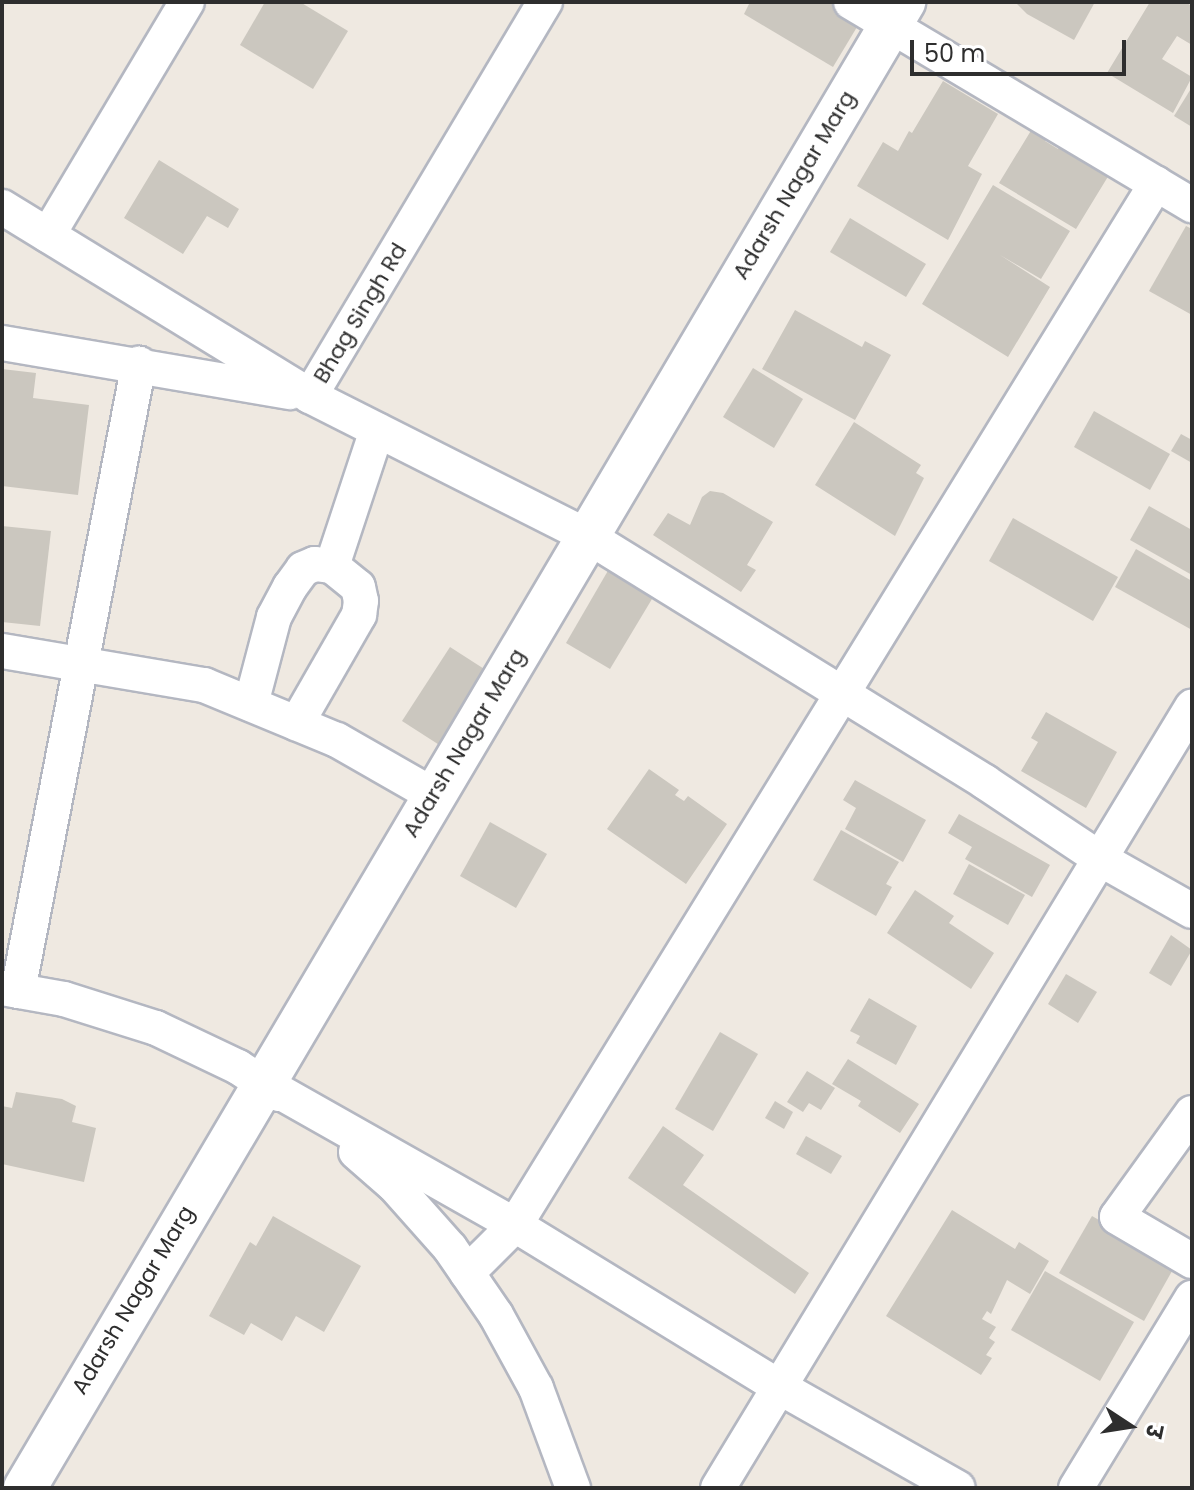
<!DOCTYPE html>
<meta charset="utf-8">
<style>
body{margin:0}
#map{position:relative;width:1194px;height:1490px;overflow:hidden;background:#efe9e1;font-family:Poppins,"Noto Sans Devanagari",sans-serif}
div>[style]{position:absolute}
.building>*{inset:0;background:#cbc7bf}
.roads{filter:drop-shadow(2px 0 #b4b7c1) drop-shadow(-2px 0 #b4b7c1) drop-shadow(0 2px #b4b7c1) drop-shadow(0 -2px #b4b7c1)}
.minor>*{height:34px;margin:-17px;padding:0 17px;transform-origin:17px;border-radius:17px;background:#fff}
.tertiary>*{height:42px;margin:-21px;padding:0 21px;transform-origin:21px;border-radius:21px;background:#fff}
span{translate:-50% -50%;white-space:nowrap;text-align:center;line-height:1.15;-webkit-text-stroke:6px #fff;paint-order:stroke}
.street-label{font-size:22px;color:#2e2e2e}
.frame{position:absolute;inset:0;border:4px solid #2e2e2e;pointer-events:none}
.north{position:absolute;left:1090px;top:1386px;width:80px;height:80px;-webkit-text-stroke:6px #fff;paint-order:stroke;rotate:102deg;font-size:22px;font-weight:700;line-height:32px;text-align:center;color:#2e2e2e}
.north::after{content:'';display:block;margin:auto;width:28px;height:36px;background:#2e2e2e;clip-path:polygon(50% 0,100% 100%,50% 72%,0 100%)}
.scale{position:absolute;left:910px;top:40px;width:216px;height:36px;box-sizing:border-box;border:4px solid #2e2e2e;border-top:0;padding-left:10px;font-size:24px;line-height:28px;white-space:nowrap;color:#2e2e2e;-webkit-text-stroke:6px #fff;paint-order:stroke}
</style>
<div id="map">
<div class="building">
<i style="clip-path:polygon(265px 2px,300px 2px,348px 31px,313px 89px,240px 45px)"></i>
<i style="clip-path:polygon(750px 2px,838px 2px,863px 17px,833px 67px,744px 14px)"></i>
<i style="clip-path:polygon(1015px 2px,1095px 2px,1074px 40px,1027px 14px)"></i>
<i style="clip-path:polygon(1150px 2px,1185px 2px,1192px 6px,1192px 45px,1177px 36px,1162px 59px,1192px 77px,1173px 113px,1107px 73px)"></i>
<i style="clip-path:polygon(943px 81px,998px 114px,968px 166px,982px 174px,948px 240px,857px 186px,883px 142px,898px 151px,909px 131px,912px 133px)"></i>
<i style="clip-path:polygon(1192px 87px,1192px 127px,1174px 116px)"></i>
<i style="clip-path:polygon(1035px 124px,1050px 132px,1045px 141px,1058px 149px,1062px 140px,1112px 170px,1076px 229px,999px 183px)"></i>
<i style="clip-path:polygon(159px 160px,239px 209px,228px 228px,207px 216px,183px 254px,124px 218px)"></i>
<i style="clip-path:polygon(993px 185px,1070px 231px,1041px 279px,1000px 255px,1050px 287px,1008px 357px,922px 304px)"></i>
<i style="clip-path:polygon(850px 218px,926px 264px,906px 297px,830px 252px)"></i>
<i style="clip-path:polygon(1186px 226px,1192px 229px,1192px 315px,1149px 291px)"></i>
<i style="clip-path:polygon(795px 310px,862px 347px,865px 341px,891px 355px,855px 420px,762px 369px)"></i>
<i style="clip-path:polygon(753px 368px,803px 399px,774px 448px,723px 417px)"></i>
<i style="clip-path:polygon(2px 369px,36px 373px,33px 398px,89px 405px,78px 495px,2px 486px)"></i>
<i style="clip-path:polygon(1094px 411px,1170px 454px,1150px 490px,1074px 447px)"></i>
<i style="clip-path:polygon(854px 422px,921px 465px,916px 473px,924px 478px,895px 536px,815px 485px)"></i>
<i style="clip-path:polygon(1181px 434px,1192px 440px,1192px 463px,1171px 451px)"></i>
<i style="clip-path:polygon(710px 491px,723px 493px,773px 522px,747px 565px,756px 570px,741px 592px,653px 535px,668px 513px,690px 525px,702px 497px)"></i>
<i style="clip-path:polygon(1149px 506px,1192px 530px,1192px 575px,1130px 540px)"></i>
<i style="clip-path:polygon(1013px 518px,1118px 577px,1093px 621px,989px 561px)"></i>
<i style="clip-path:polygon(2px 526px,51px 531px,40px 626px,2px 622px)"></i>
<i style="clip-path:polygon(1136px 549px,1192px 581px,1192px 630px,1115px 587px)"></i>
<i style="clip-path:polygon(613px 562px,658px 589px,610px 669px,566px 643px)"></i>
<i style="clip-path:polygon(450px 647px,492px 674px,444px 748px,402px 721px)"></i>
<i style="clip-path:polygon(1046px 712px,1117px 752px,1086px 808px,1021px 771px,1038px 742px,1031px 738px)"></i>
<i style="clip-path:polygon(649px 769px,679px 790px,675px 795px,684px 801px,688px 796px,727px 824px,686px 884px,607px 829px)"></i>
<i style="clip-path:polygon(855px 780px,926px 820px,903px 862px,845px 829px,856px 808px,843px 800px)"></i>
<i style="clip-path:polygon(959px 814px,1050px 865px,1032px 897px,965px 859px,972px 847px,948px 833px)"></i>
<i style="clip-path:polygon(490px 822px,547px 854px,516px 908px,460px 876px)"></i>
<i style="clip-path:polygon(841px 830px,899px 862px,886px 884px,892px 887px,876px 916px,813px 880px)"></i>
<i style="clip-path:polygon(969px 864px,1025px 895px,1008px 925px,953px 894px)"></i>
<i style="clip-path:polygon(915px 890px,954px 916px,949px 923px,994px 953px,971px 989px,887px 933px)"></i>
<i style="clip-path:polygon(1171px 935px,1192px 950px,1171px 986px,1149px 973px)"></i>
<i style="clip-path:polygon(1066px 974px,1097px 992px,1078px 1023px,1048px 1004px)"></i>
<i style="clip-path:polygon(869px 998px,917px 1026px,896px 1065px,856px 1043px,860px 1036px,850px 1031px)"></i>
<i style="clip-path:polygon(720px 1032px,758px 1054px,713px 1131px,675px 1109px)"></i>
<i style="clip-path:polygon(848px 1059px,919px 1104px,900px 1133px,858px 1106px,861px 1101px,832px 1084px)"></i>
<i style="clip-path:polygon(807px 1071px,835px 1088px,821px 1110px,809px 1103px,803px 1112px,787px 1102px)"></i>
<i style="clip-path:polygon(16px 1092px,62px 1099px,76px 1106px,72px 1122px,96px 1128px,84px 1182px,2px 1164px,2px 1106px,12px 1108px)"></i>
<i style="clip-path:polygon(775px 1101px,793px 1112px,784px 1129px,765px 1118px)"></i>
<i style="clip-path:polygon(663px 1126px,704px 1155px,683px 1185px,809px 1273px,795px 1294px,628px 1178px)"></i>
<i style="clip-path:polygon(806px 1136px,842px 1156px,831px 1174px,796px 1154px)"></i>
<i style="clip-path:polygon(952px 1210px,1015px 1249px,1019px 1242px,1049px 1261px,1030px 1294px,1007px 1280px,991px 1314px,987px 1311px,982px 1319px,996px 1327px,989px 1338px,995px 1342px,986px 1355px,992px 1358px,981px 1375px,886px 1316px)"></i>
<i style="clip-path:polygon(273px 1216px,361px 1266px,324px 1332px,296px 1316px,282px 1341px,251px 1323px,244px 1335px,209px 1316px,250px 1242px,256px 1246px)"></i>
<i style="clip-path:polygon(1092px 1216px,1176px 1264px,1144px 1321px,1059px 1273px)"></i>
<i style="clip-path:polygon(1045px 1271px,1134px 1322px,1100px 1381px,1011px 1330px)"></i>
</div>
<div class="roads">
<div class="minor">
<i style="left:851px;top:2px;width:397px;rotate:30.8deg"></i>
<i style="left:2px;top:207px;width:361px;rotate:31.5deg"></i>
<i style="left:310px;top:396px;width:310px;rotate:26.8deg"></i>
<i style="left:587px;top:536px;width:468px;rotate:31.7deg"></i>
<i style="left:985px;top:782px;width:141px;rotate:33.7deg"></i>
<i style="left:1102px;top:860px;width:103px;rotate:29.5deg"></i>
<i style="left:48px;top:235px;width:271px;rotate:-59.2deg"></i>
<i style="left:2px;top:343px;width:292px;rotate:9.7deg"></i>
<i style="left:310px;top:396px;width:459px;rotate:-59.2deg"></i>
<i style="left:332px;top:566px;width:143px;rotate:-71.7deg"></i>
<i style="left:2px;top:651px;width:205px;rotate:9.6deg"></i>
<i style="left:204px;top:685px;width:144px;rotate:22.5deg"></i>
<i style="left:337px;top:740px;width:111px;rotate:29.8deg"></i>
<i style="left:251px;top:704px;width:90px;rotate:-75.2deg"></i>
<i style="left:274px;top:617px;width:34px;rotate:-62deg"></i>
<i style="left:290px;top:587px;width:22px;rotate:-54deg"></i>
<i style="left:303px;top:569px;width:13px;rotate:-23deg"></i>
<i style="left:315px;top:564px;width:17px;rotate:7deg"></i>
<i style="left:332px;top:566px;width:33px;rotate:39deg"></i>
<i style="left:358px;top:587px;width:14px;rotate:78deg"></i>
<i style="left:361px;top:601px;width:14px;rotate:98deg"></i>
<i style="left:359px;top:615px;width:125px;rotate:119.9deg"></i>
<i style="left:2px;top:988px;width:63px;rotate:10.1deg"></i>
<i style="left:64px;top:999px;width:96px;rotate:17.5deg"></i>
<i style="left:156px;top:1028px;width:91px;rotate:25.4deg"></i>
<i style="left:238px;top:1067px;width:49px;rotate:33.4deg"></i>
<i style="left:18px;top:991px;width:639px;rotate:-79.08deg"></i>
<i style="left:262px;top:1082px;width:291px;rotate:29.5deg"></i>
<i style="left:515px;top:1225px;width:312px;rotate:31.5deg"></i>
<i style="left:781px;top:1388px;width:203px;rotate:29.5deg"></i>
<i style="left:1192px;top:1113px;width:128px;rotate:125.8deg"></i>
<i style="left:1117px;top:1217px;width:87px;rotate:30.4deg"></i>
<i style="left:356px;top:1152px;width:50px;rotate:41deg"></i>
<i style="left:394px;top:1185px;width:84px;rotate:48.4deg"></i>
<i style="left:450px;top:1248px;width:81px;rotate:55.5deg"></i>
<i style="left:496px;top:1315px;width:83px;rotate:61.3deg"></i>
<i style="left:536px;top:1388px;width:107px;rotate:69.7deg"></i>
<i style="left:467px;top:1273px;width:68px;rotate:-45deg"></i>
<i style="left:515px;top:1225px;width:1223px;rotate:-58.38deg"></i>
<i style="left:718px;top:1488px;width:914px;rotate:-58.75deg"></i>
<i style="left:1076px;top:1488px;width:223px;rotate:-58.6deg"></i>
</div>
<div class="tertiary">
<i style="left:25px;top:1488px;width:1727px;rotate:-59.39deg"></i>
</div>
</div>
<div class="street-label">
<span style="left:794px;top:185px;rotate:-59deg">Adarsh Nagar Marg</span>
<span style="left:360px;top:313px;rotate:-59deg">Bhag Singh Rd</span>
<span style="left:464px;top:743px;rotate:-59deg">Adarsh Nagar Marg</span>
<span style="left:133px;top:1300px;rotate:-59deg">Adarsh Nagar Marg</span>
</div>
<div class="frame"></div>
<div class="north">उ</div>
<div class="scale">50 m</div>
</div>
